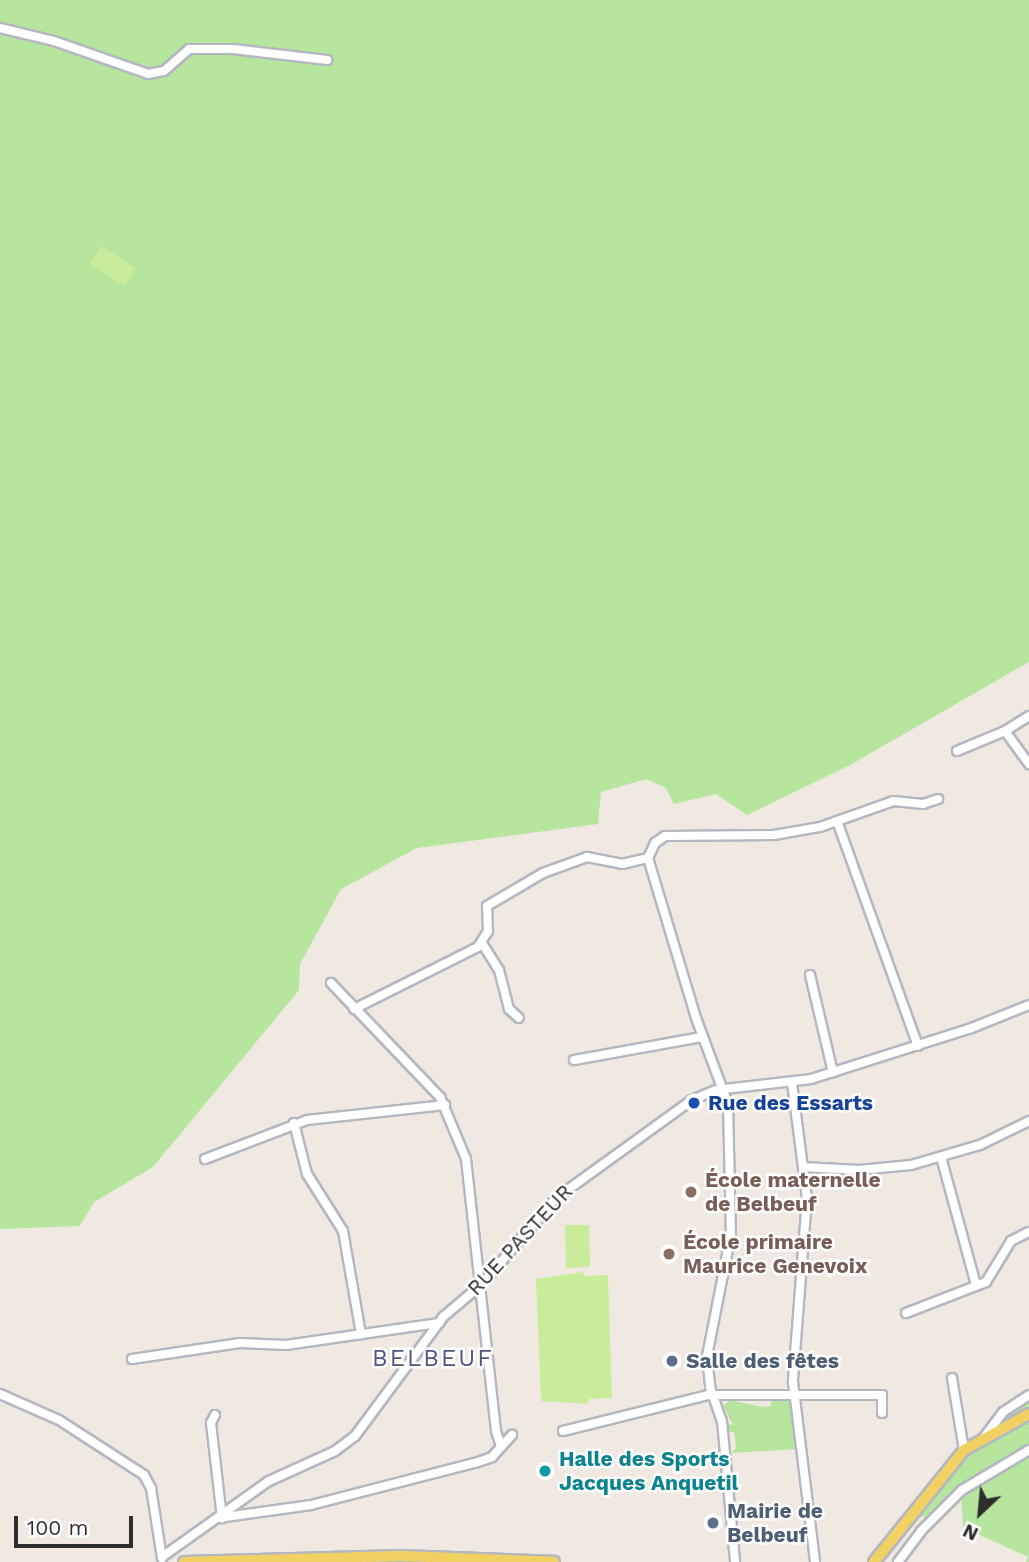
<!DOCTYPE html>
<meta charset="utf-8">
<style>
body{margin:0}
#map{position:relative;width:1029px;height:1562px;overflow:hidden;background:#efe9e1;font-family:"Work Sans",sans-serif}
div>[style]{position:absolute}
.green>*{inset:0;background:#b6e59e}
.pitch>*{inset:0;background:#c9ec9a}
.roads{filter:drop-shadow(2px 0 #b4b7c1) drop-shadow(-2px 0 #b4b7c1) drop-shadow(0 2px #b4b7c1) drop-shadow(0 -2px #b4b7c1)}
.minor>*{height:8px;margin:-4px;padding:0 4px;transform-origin:4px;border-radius:4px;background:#fff}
.major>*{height:10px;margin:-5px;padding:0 5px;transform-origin:5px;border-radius:5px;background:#f2d163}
.dots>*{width:19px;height:19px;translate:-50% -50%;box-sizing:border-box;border:4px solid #fff;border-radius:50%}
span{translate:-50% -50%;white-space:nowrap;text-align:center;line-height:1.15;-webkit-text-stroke:5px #fff;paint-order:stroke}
.transit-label{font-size:21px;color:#164399;font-weight:700}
.left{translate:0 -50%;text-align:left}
.education-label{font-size:21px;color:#785e54;font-weight:700}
.street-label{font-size:21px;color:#2e2e2e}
.service-label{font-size:21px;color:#4e5e75;font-weight:700}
.culture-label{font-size:21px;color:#0d838f;font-weight:700}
.quarter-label{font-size:24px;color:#4d5680;letter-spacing:2px}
.north{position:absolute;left:945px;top:1478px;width:70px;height:70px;-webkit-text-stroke:5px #fff;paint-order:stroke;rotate:206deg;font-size:19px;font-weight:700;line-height:28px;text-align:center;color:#2e2e2e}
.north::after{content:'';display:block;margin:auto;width:24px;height:32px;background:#2e2e2e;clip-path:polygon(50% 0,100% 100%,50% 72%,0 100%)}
.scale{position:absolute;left:14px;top:1516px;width:119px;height:32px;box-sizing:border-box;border:4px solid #2e2e2e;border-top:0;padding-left:9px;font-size:21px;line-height:24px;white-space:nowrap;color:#2e2e2e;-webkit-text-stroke:5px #fff;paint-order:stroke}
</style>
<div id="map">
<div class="green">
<i style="clip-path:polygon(0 0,1029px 0,1029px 662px,850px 765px,747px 815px,716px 794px,674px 804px,666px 788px,646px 779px,601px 792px,598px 824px,417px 848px,341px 889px,300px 964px,299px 990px,153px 1167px,94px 1202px,80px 1226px,0 1229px)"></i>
<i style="clip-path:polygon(1029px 1398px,1029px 1562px,1026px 1562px,1028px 1557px,963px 1527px,961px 1488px,932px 1516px,920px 1517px,967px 1454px,1014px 1426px,1009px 1412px)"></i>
<i style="clip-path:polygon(730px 1400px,763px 1407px,771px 1406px,771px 1401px,792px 1400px,798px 1449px,731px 1453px,736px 1448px,734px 1432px,728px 1432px,726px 1424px,733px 1425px,723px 1406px)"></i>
</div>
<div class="pitch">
<i style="clip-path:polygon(101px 246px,136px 268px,125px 286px,90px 264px)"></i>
<i style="clip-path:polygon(565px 1225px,589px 1225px,590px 1267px,566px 1268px)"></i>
<i style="clip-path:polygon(583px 1272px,584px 1276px,608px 1275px,612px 1398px,589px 1399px,588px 1404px,541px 1401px,536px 1279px)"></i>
</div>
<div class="roads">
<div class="minor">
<i style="left:0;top:28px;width:56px;rotate:13.5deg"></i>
<i style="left:54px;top:41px;width:100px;rotate:19.3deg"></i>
<i style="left:148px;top:74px;width:16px;rotate:-11deg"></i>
<i style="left:164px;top:71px;width:33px;rotate:-41deg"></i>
<i style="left:189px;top:49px;width:44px"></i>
<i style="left:233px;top:49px;width:95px;rotate:6.7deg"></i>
<i style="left:1029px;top:716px;width:28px;rotate:148deg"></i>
<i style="left:1005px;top:731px;width:41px;rotate:54deg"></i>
<i style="left:957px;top:751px;width:52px;rotate:-22.6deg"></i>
<i style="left:837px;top:821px;width:239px;rotate:70.2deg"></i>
<i style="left:648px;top:858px;width:167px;rotate:73.3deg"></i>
<i style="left:696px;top:1018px;width:92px;rotate:69.6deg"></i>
<i style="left:728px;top:1104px;width:130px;rotate:88.7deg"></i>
<i style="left:731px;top:1234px;width:124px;rotate:101.1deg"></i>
<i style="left:707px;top:1356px;width:31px;rotate:84deg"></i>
<i style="left:710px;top:1387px;width:36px;rotate:71deg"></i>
<i style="left:722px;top:1421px;width:142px;rotate:84.7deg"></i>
<i style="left:648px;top:858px;width:17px;rotate:-65deg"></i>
<i style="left:655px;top:843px;width:12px;rotate:-35deg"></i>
<i style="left:665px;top:836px;width:109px;rotate:-0.5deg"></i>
<i style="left:774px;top:835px;width:47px;rotate:-9.9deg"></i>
<i style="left:820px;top:827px;width:78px;rotate:-19.4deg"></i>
<i style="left:894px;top:801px;width:29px;rotate:6deg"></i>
<i style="left:923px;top:804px;width:16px;rotate:-18deg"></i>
<i style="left:482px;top:943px;width:32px;rotate:58deg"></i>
<i style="left:499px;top:970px;width:40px;rotate:75.6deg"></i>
<i style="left:509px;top:1009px;width:13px;rotate:42deg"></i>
<i style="left:810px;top:975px;width:100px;rotate:76.7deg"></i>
<i style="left:331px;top:983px;width:158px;rotate:46.3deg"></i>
<i style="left:440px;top:1097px;width:67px;rotate:67.2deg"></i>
<i style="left:466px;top:1159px;width:274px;rotate:83.7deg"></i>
<i style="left:496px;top:1431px;width:16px;rotate:72deg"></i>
<i style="left:354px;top:1009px;width:139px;rotate:-26.6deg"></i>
<i style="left:478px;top:947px;width:19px;rotate:-58deg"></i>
<i style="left:488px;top:931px;width:25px;rotate:-92deg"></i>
<i style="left:487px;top:906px;width:65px;rotate:-30.5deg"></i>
<i style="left:543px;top:873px;width:47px;rotate:-20deg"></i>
<i style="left:587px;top:857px;width:36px;rotate:11deg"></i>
<i style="left:622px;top:864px;width:27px;rotate:-13deg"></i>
<i style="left:574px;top:1060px;width:130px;rotate:-10.2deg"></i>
<i style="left:792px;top:1083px;width:116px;rotate:82.6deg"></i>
<i style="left:807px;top:1198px;width:185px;rotate:94.4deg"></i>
<i style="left:793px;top:1382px;width:181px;rotate:83deg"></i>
<i style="left:294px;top:1123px;width:53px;rotate:75.7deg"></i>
<i style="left:307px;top:1174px;width:67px;rotate:57.7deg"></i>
<i style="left:343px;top:1231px;width:105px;rotate:80.1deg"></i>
<i style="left:941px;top:1157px;width:133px;rotate:74.7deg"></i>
<i style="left:205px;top:1159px;width:109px;rotate:-20.9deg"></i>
<i style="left:307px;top:1120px;width:139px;rotate:-6.2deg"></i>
<i style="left:803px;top:1167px;width:56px;rotate:3.1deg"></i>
<i style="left:859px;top:1170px;width:52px;rotate:-5.5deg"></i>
<i style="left:911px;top:1165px;width:72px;rotate:-16.2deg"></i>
<i style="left:980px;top:1145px;width:55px;rotate:-26.1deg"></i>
<i style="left:906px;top:1313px;width:86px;rotate:-21.2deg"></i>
<i style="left:986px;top:1282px;width:48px;rotate:-58.6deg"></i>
<i style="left:1011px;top:1241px;width:20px;rotate:-27deg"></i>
<i style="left:132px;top:1359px;width:109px;rotate:-8.4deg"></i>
<i style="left:240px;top:1343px;width:46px;rotate:2.5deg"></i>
<i style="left:286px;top:1345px;width:155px;rotate:-8.2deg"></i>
<i style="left:952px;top:1378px;width:73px;rotate:80.5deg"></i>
<i style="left:0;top:1394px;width:64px;rotate:23.8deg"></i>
<i style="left:59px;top:1420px;width:101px;rotate:32.9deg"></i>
<i style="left:144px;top:1475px;width:15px;rotate:62deg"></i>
<i style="left:151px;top:1488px;width:71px;rotate:81.1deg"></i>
<i style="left:215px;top:1415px;width:9px;rotate:117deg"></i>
<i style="left:211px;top:1423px;width:96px;rotate:83.4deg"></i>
<i style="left:563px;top:1431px;width:149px;rotate:-13.9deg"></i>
<i style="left:708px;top:1395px;width:174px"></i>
<i style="left:882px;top:1395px;width:18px;rotate:90deg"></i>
<i style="left:985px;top:1436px;width:30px;rotate:-53deg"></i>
<i style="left:1003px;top:1412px;width:31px;rotate:-33deg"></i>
<i style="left:225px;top:1517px;width:87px;rotate:-7.9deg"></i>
<i style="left:311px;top:1505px;width:169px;rotate:-14.4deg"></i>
<i style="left:475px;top:1463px;width:18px;rotate:-19deg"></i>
<i style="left:492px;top:1457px;width:30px;rotate:-48deg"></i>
<i style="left:162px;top:1557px;width:131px;rotate:-35.4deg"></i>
<i style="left:269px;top:1481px;width:72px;rotate:-24.4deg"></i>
<i style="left:335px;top:1451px;width:25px;rotate:-37deg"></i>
<i style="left:355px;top:1436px;width:148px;rotate:-53.5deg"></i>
<i style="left:443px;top:1317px;width:51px;rotate:-40.2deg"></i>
<i style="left:482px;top:1284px;width:112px;rotate:-49.3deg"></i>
<i style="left:555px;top:1199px;width:169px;rotate:-35.9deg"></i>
<i style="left:692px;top:1100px;width:26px;rotate:-23deg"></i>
<i style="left:716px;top:1090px;width:96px;rotate:-6.6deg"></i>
<i style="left:811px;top:1079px;width:166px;rotate:-17.6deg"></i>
<i style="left:969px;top:1029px;width:65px;rotate:-21.8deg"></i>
<i style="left:898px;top:1562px;width:39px;rotate:-53deg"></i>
<i style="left:921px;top:1531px;width:58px;rotate:-45deg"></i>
<i style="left:962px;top:1490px;width:78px;rotate:-30.8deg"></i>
</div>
<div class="major">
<i style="left:184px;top:1562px;width:217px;rotate:-1.6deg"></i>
<i style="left:401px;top:1556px;width:153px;rotate:2.2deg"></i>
<i style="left:874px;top:1562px;width:144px;rotate:-51.2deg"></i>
<i style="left:964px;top:1450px;width:74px;rotate:-29deg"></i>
</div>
</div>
<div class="dots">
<i style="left:694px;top:1103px;background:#1a4fb4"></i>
<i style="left:691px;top:1192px;background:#8d6e63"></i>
<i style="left:669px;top:1254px;background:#8d6e63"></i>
<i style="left:672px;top:1361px;background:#5c6f8a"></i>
<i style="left:545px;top:1471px;background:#0f9aa8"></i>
<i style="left:713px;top:1523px;background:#5c6f8a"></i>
</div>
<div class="transit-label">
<span class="left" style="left:708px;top:1103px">Rue des Essarts</span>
</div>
<div class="education-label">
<span class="left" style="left:705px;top:1192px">École maternelle<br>de Belbeuf</span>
<span class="left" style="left:683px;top:1254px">École primaire<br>Maurice Genevoix</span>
</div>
<div class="street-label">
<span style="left:520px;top:1240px;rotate:-47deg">RUE PASTEUR</span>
</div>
<div class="service-label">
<span class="left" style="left:686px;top:1361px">Salle des fêtes</span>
<span class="left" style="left:727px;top:1523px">Mairie de<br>Belbeuf</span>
</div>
<div class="culture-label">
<span class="left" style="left:559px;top:1471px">Halle des Sports<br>Jacques Anquetil</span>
</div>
<div class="quarter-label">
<span style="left:433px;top:1359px">BELBEUF</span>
</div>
<div class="north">N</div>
<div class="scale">100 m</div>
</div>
